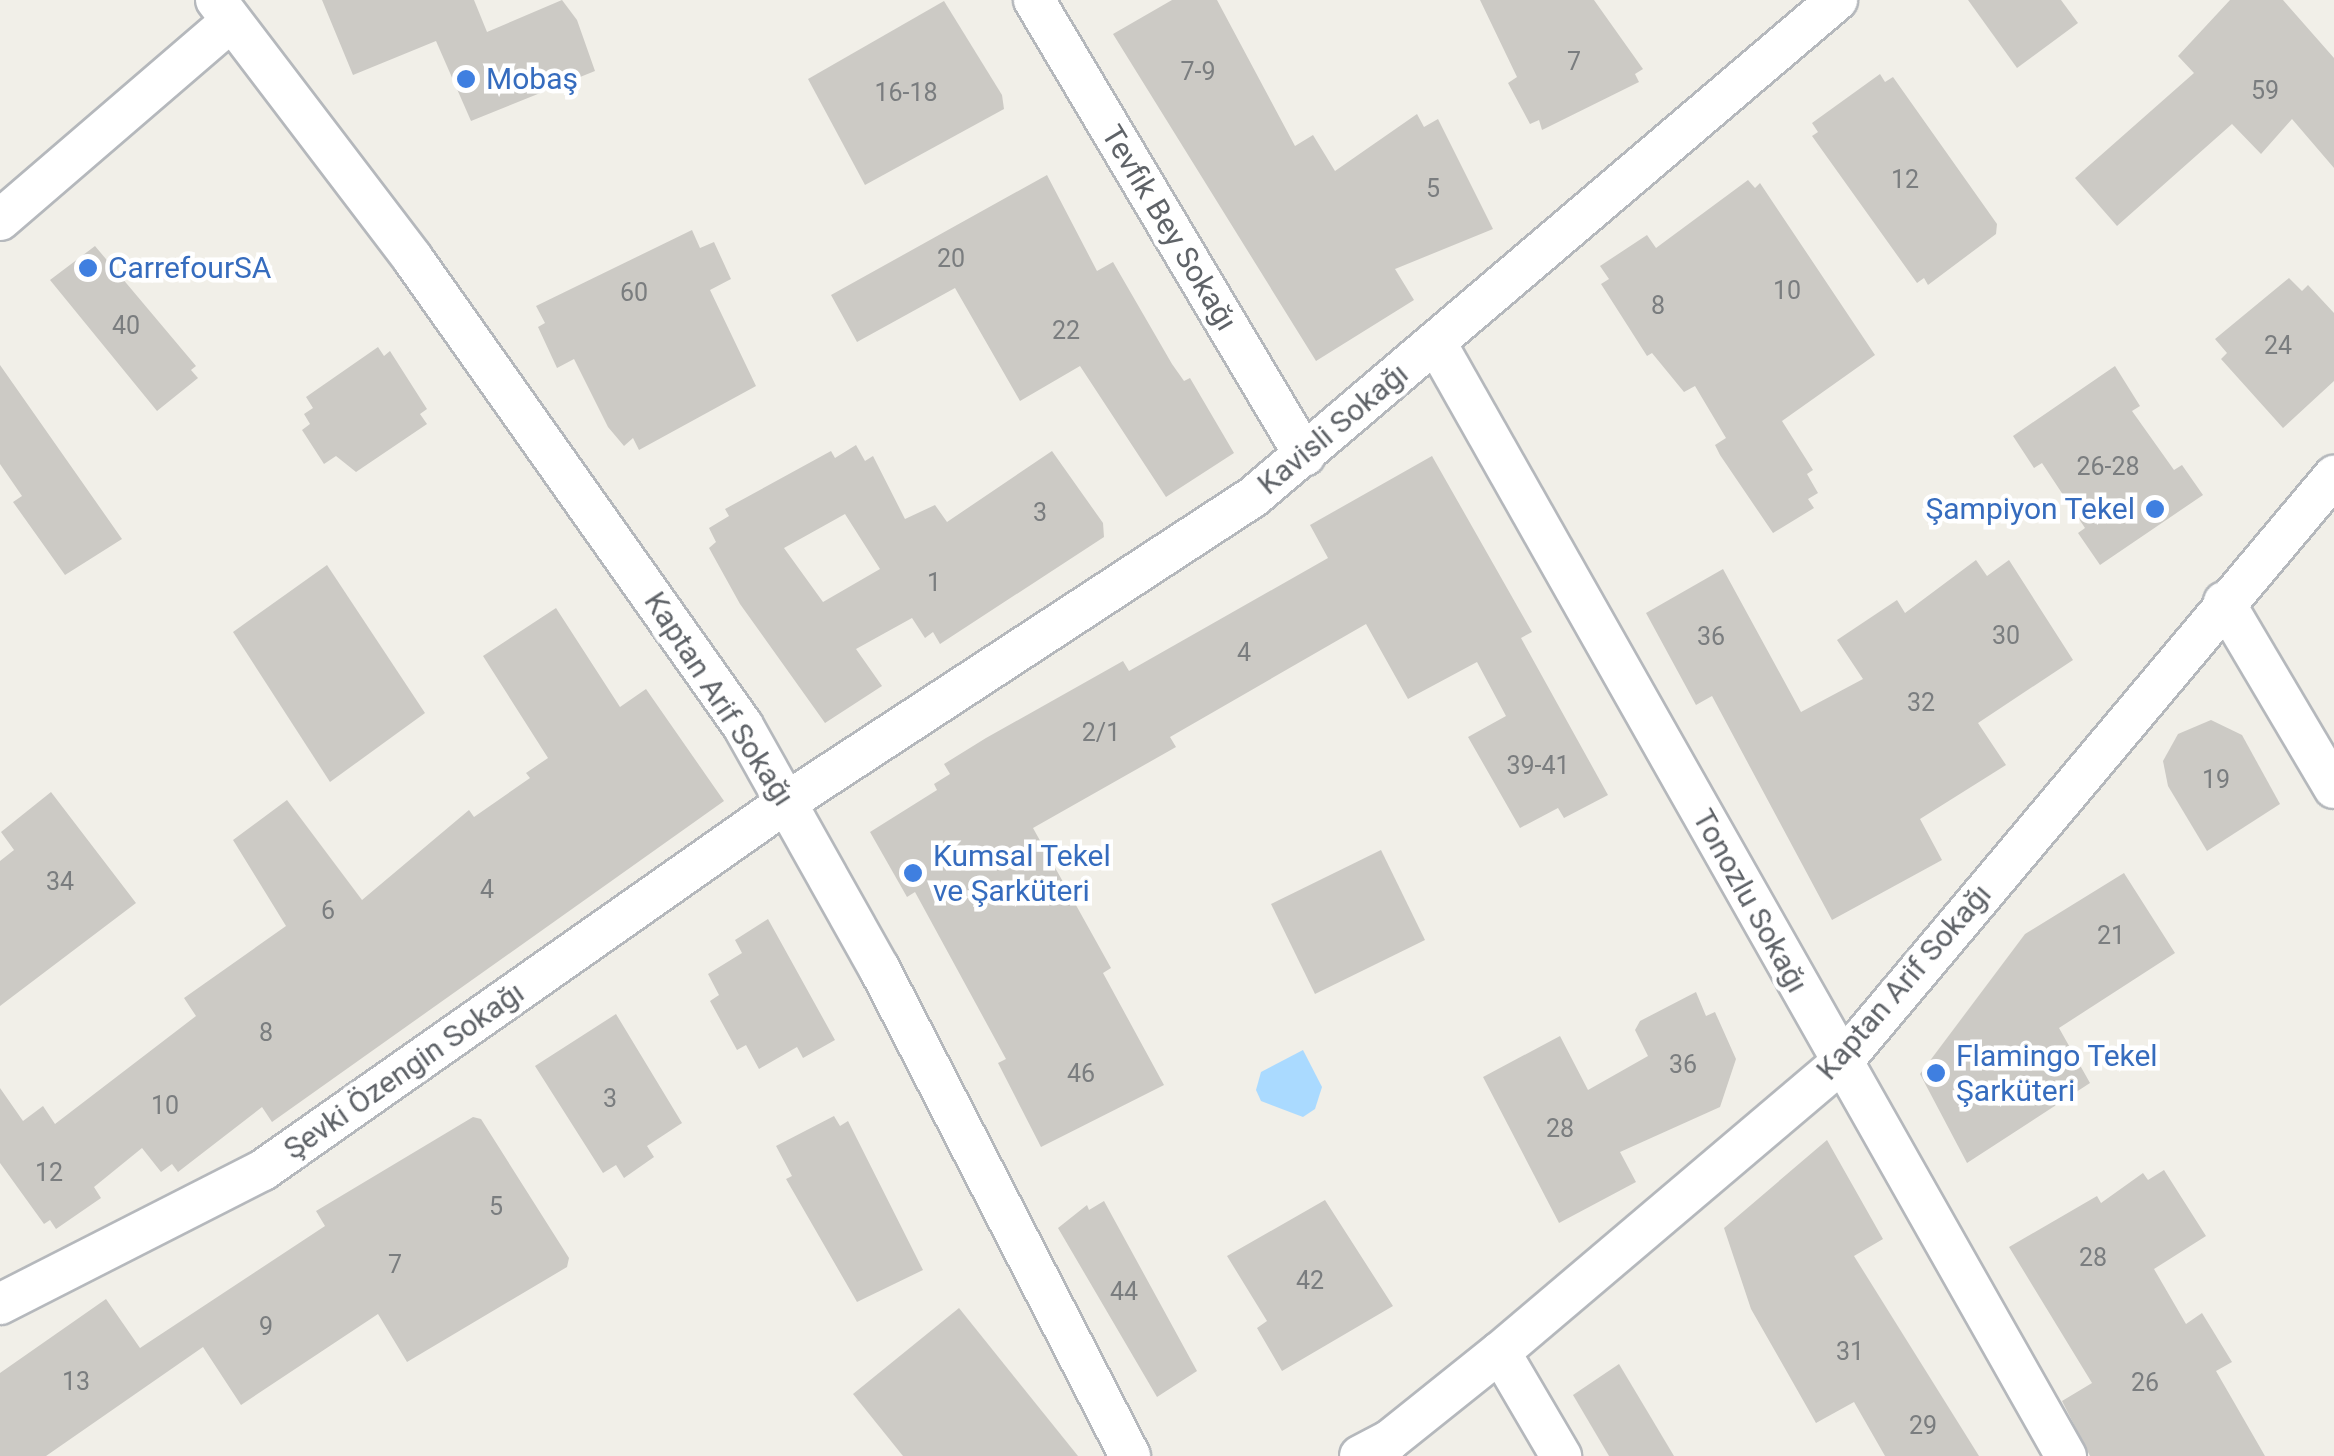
<!DOCTYPE html>
<meta charset="utf-8">
<style>
body{margin:0}
#map{position:relative;width:2334px;height:1456px;overflow:hidden;background:#f1efe8;font-family:Roboto,sans-serif}
div>[style]{position:absolute}
.water>*{inset:0;background:#aadaff}
.building>*{inset:0;background:#cccac5}
.roads{filter:drop-shadow(2px 0 #b5b8bc) drop-shadow(-2px 0 #b5b8bc) drop-shadow(0 2px #b5b8bc) drop-shadow(0 -2px #b5b8bc)}
.minor>*{height:40px;margin:-20px;padding:0 20px;transform-origin:20px;border-radius:20px;background:#fff}
.dots>*{width:28px;height:28px;translate:-50% -50%;box-sizing:border-box;border:5px solid #fff;border-radius:50%}
span{translate:-50% -50%;white-space:nowrap;text-align:center;line-height:1.15;-webkit-text-stroke:9px #fff;paint-order:stroke}
.number-label{font-size:25px;color:#7a7d7f}
.number-label span{-webkit-text-stroke-width:0}
.shop-label{font-size:30px;color:#366cbe}
.left{translate:0 -50%;text-align:left}
.right{translate:-100% -50%;text-align:right}
.street-label{font-size:30px;color:#5f6368}
</style>
<div id="map">
<div class="water">
<i style="clip-path:polygon(1303px 1050px,1322px 1087px,1315px 1109px,1303px 1117px,1261px 1101px,1256px 1090px,1261px 1072px)"></i>
</div>
<div class="building">
<i style="clip-path:polygon(322px 0,474px 0,487px 32px,562px 0,577px 20px,595px 71px,471px 121px,436px 41px,353px 75px)"></i>
<i style="clip-path:polygon(1172px 0,1217px 0,1295px 146px,1313px 135px,1335px 171px,1417px 114px,1424px 127px,1438px 119px,1493px 229px,1395px 269px,1414px 300px,1316px 361px,1113px 34px)"></i>
<i style="clip-path:polygon(1480px 0,1594px 0,1643px 69px,1635px 74px,1639px 82px,1542px 130px,1539px 120px,1530px 124px,1508px 83px,1517px 77px)"></i>
<i style="clip-path:polygon(1968px 0,2061px 0,2078px 23px,2017px 68px)"></i>
<i style="clip-path:polygon(2230px 0,2283px 0,2334px 58px,2334px 168px,2292px 119px,2261px 154px,2232px 124px,2117px 226px,2075px 178px,2194px 73px,2178px 56px)"></i>
<i style="clip-path:polygon(944px 1px,1002px 95px,1004px 109px,865px 185px,808px 79px)"></i>
<i style="clip-path:polygon(1880px 74px,1885px 82px,1893px 77px,1997px 224px,1996px 234px,1928px 285px,1924px 278px,1917px 283px,1812px 136px,1818px 132px,1812px 123px)"></i>
<i style="clip-path:polygon(1047px 175px,1097px 271px,1113px 262px,1172px 364px,1184px 381px,1190px 378px,1234px 453px,1166px 497px,1080px 366px,1020px 401px,955px 288px,857px 342px,831px 295px)"></i>
<i style="clip-path:polygon(1748px 180px,1755px 188px,1760px 183px,1875px 355px,1782px 421px,1813px 470px,1807px 474px,1818px 493px,1808px 499px,1814px 508px,1773px 533px,1720px 455px,1715px 445px,1726px 438px,1695px 386px,1684px 392px,1652px 353px,1647px 356px,1601px 284px,1609px 279px,1600px 266px,1647px 235px,1656px 248px)"></i>
<i style="clip-path:polygon(692px 230px,700px 248px,714px 242px,731px 279px,710px 290px,756px 386px,639px 450px,633px 438px,624px 446px,608px 427px,574px 359px,557px 368px,538px 327px,545px 323px,536px 306px)"></i>
<i style="clip-path:polygon(95px 246px,196px 366px,191px 370px,198px 378px,157px 411px,50px 280px)"></i>
<i style="clip-path:polygon(2289px 278px,2302px 291px,2308px 285px,2334px 313px,2334px 381px,2283px 428px,2221px 359px,2227px 353px,2215px 339px)"></i>
<i style="clip-path:polygon(378px 347px,384px 356px,390px 351px,427px 409px,420px 414px,427px 424px,356px 472px,336px 456px,324px 464px,302px 430px,310px 424px,304px 414px,313px 408px,306px 397px)"></i>
<i style="clip-path:polygon(0 365px,122px 539px,65px 575px,13px 502px,22px 496px,0 464px)"></i>
<i style="clip-path:polygon(2115px 366px,2140px 406px,2132px 411px,2174px 470px,2182px 465px,2203px 495px,2100px 565px,2078px 533px,2085px 528px,2042px 463px,2034px 468px,2013px 436px)"></i>
<i style="clip-path:polygon(evenodd,856px 445px,865px 461px,873px 456px,905px 519px,935px 505px,947px 522px,1052px 451px,1103px 523px,1104px 537px,940px 644px,933px 632px,925px 638px,912px 618px,856px 649px,882px 686px,825px 723px,740px 604px,709px 548px,716px 542px,709px 528px,729px 516px,725px 509px,831px 451px,835px 458px,856px 445px,845px 514px,880px 569px,823px 602px,784px 548px,845px 514px)"></i>
<i style="clip-path:polygon(1432px 456px,1532px 632px,1521px 638px,1608px 795px,1564px 818px,1558px 808px,1520px 828px,1468px 737px,1506px 716px,1477px 662px,1408px 699px,1366px 624px,1170px 737px,1176px 747px,1033px 828px,1111px 968px,1103px 973px,1164px 1085px,1041px 1147px,998px 1063px,1006px 1059px,915px 892px,907px 897px,870px 832px,937px 790px,934px 784px,950px 774px,944px 764px,986px 738px,1123px 661px,1129px 671px,1328px 558px,1310px 525px)"></i>
<i style="clip-path:polygon(1976px 560px,1987px 576px,2009px 560px,2073px 660px,1978px 723px,2006px 765px,1920px 819px,1942px 860px,1832px 920px,1712px 696px,1696px 705px,1646px 613px,1723px 569px,1801px 712px,1863px 679px,1837px 640px,1897px 600px,1905px 613px)"></i>
<i style="clip-path:polygon(327px 565px,425px 713px,330px 782px,233px 632px)"></i>
<i style="clip-path:polygon(556px 608px,620px 707px,646px 689px,724px 801px,272px 1122px,262px 1107px,178px 1172px,172px 1164px,161px 1172px,142px 1148px,94px 1187px,101px 1198px,56px 1229px,50px 1220px,44px 1224px,0 1163px,0 1088px,23px 1121px,43px 1106px,55px 1124px,196px 1016px,184px 998px,286px 926px,233px 840px,287px 800px,362px 900px,469px 810px,474px 817px,530px 778px,526px 773px,548px 758px,483px 656px)"></i>
<i style="clip-path:polygon(2211px 720px,2242px 735px,2280px 804px,2207px 851px,2168px 786px,2163px 761px,2178px 734px)"></i>
<i style="clip-path:polygon(51px 792px,136px 903px,0 1006px,0 861px,14px 850px,1px 832px)"></i>
<i style="clip-path:polygon(1381px 850px,1425px 940px,1315px 994px,1271px 904px)"></i>
<i style="clip-path:polygon(2124px 873px,2175px 953px,2059px 1028px,2090px 1083px,1967px 1163px,1920px 1074px,2025px 934px)"></i>
<i style="clip-path:polygon(768px 919px,835px 1040px,803px 1058px,797px 1047px,759px 1069px,746px 1045px,737px 1050px,710px 1001px,719px 995px,708px 974px,742px 953px,735px 940px)"></i>
<i style="clip-path:polygon(1696px 992px,1706px 1016px,1715px 1012px,1736px 1059px,1720px 1107px,1620px 1152px,1636px 1182px,1559px 1223px,1483px 1077px,1560px 1036px,1588px 1090px,1648px 1056px,1635px 1030px,1640px 1021px)"></i>
<i style="clip-path:polygon(616px 1014px,682px 1123px,647px 1146px,654px 1157px,624px 1178px,616px 1165px,603px 1173px,535px 1066px)"></i>
<i style="clip-path:polygon(834px 1116px,840px 1126px,848px 1121px,923px 1270px,857px 1302px,786px 1179px,792px 1176px,776px 1146px)"></i>
<i style="clip-path:polygon(473px 1117px,481px 1119px,569px 1258px,567px 1267px,407px 1362px,378px 1314px,241px 1405px,203px 1347px,46px 1456px,0 1456px,0 1373px,106px 1299px,140px 1348px,325px 1226px,316px 1211px)"></i>
<i style="clip-path:polygon(1827px 1140px,1883px 1239px,1854px 1256px,1979px 1456px,1885px 1456px,1854px 1402px,1816px 1423px,1751px 1309px,1724px 1228px)"></i>
<i style="clip-path:polygon(2164px 1170px,2206px 1236px,2154px 1269px,2186px 1324px,2202px 1313px,2232px 1362px,2216px 1371px,2265px 1456px,2090px 1456px,2062px 1401px,2092px 1383px,2009px 1247px,2097px 1196px,2101px 1203px,2143px 1173px,2148px 1180px)"></i>
<i style="clip-path:polygon(1325px 1200px,1393px 1306px,1282px 1371px,1257px 1328px,1267px 1321px,1227px 1256px)"></i>
<i style="clip-path:polygon(1104px 1201px,1197px 1371px,1157px 1397px,1058px 1228px,1087px 1205px,1089px 1210px)"></i>
<i style="clip-path:polygon(959px 1308px,1078px 1456px,903px 1456px,853px 1394px)"></i>
<i style="clip-path:polygon(1619px 1364px,1674px 1456px,1609px 1456px,1573px 1395px)"></i>
</div>
<div class="roads">
<div class="minor">
<i style="left:216px;top:0;width:325px;rotate:52.7deg"></i>
<i style="left:413px;top:259px;width:572px;rotate:54.75deg"></i>
<i style="left:743px;top:726px;width:278px;rotate:60.7deg"></i>
<i style="left:879px;top:968px;width:549px;rotate:62.78deg"></i>
<i style="left:1034px;top:0;width:530px;rotate:59.28deg"></i>
<i style="left:0;top:220px;width:305px;rotate:-40.7deg"></i>
<i style="left:1436px;top:343px;width:1279px;rotate:60.49deg"></i>
<i style="left:2224px;top:602px;width:216px;rotate:59.4deg"></i>
<i style="left:0;top:1304px;width:295px;rotate:-27deg"></i>
<i style="left:263px;top:1170px;width:640px;rotate:-35.08deg"></i>
<i style="left:787px;top:802px;width:557px;rotate:-33.21deg"></i>
<i style="left:1253px;top:497px;width:767px;rotate:-40.4deg"></i>
<i style="left:1500px;top:1352px;width:121px;rotate:59.6deg"></i>
<i style="left:1360px;top:1456px;width:34px;rotate:-28deg"></i>
<i style="left:1390px;top:1440px;width:141px;rotate:-38.7deg"></i>
<i style="left:1500px;top:1352px;width:447px;rotate:-40.3deg"></i>
<i style="left:1841px;top:1063px;width:767px;rotate:-49.97deg"></i>
</div>
</div>
<div class="dots">
<i style="left:466px;top:79px;background:#3f7fe0"></i>
<i style="left:88px;top:268px;background:#3f7fe0"></i>
<i style="left:2155px;top:509px;background:#3f7fe0"></i>
<i style="left:913px;top:873px;background:#3f7fe0"></i>
<i style="left:1936px;top:1073px;background:#3f7fe0"></i>
</div>
<div class="number-label">
<span style="left:1574px;top:62px">7</span>
<span style="left:1198px;top:72px">7-9</span>
<span style="left:2265px;top:91px">59</span>
<span style="left:906px;top:93px">16-18</span>
<span style="left:1905px;top:180px">12</span>
<span style="left:1433px;top:189px">5</span>
<span style="left:951px;top:259px">20</span>
<span style="left:1787px;top:291px">10</span>
<span style="left:634px;top:293px">60</span>
<span style="left:1658px;top:306px">8</span>
<span style="left:126px;top:326px">40</span>
<span style="left:1066px;top:331px">22</span>
<span style="left:2278px;top:346px">24</span>
<span style="left:2108px;top:467px">26-28</span>
<span style="left:1040px;top:513px">3</span>
<span style="left:934px;top:583px">1</span>
<span style="left:2006px;top:636px">30</span>
<span style="left:1711px;top:637px">36</span>
<span style="left:1244px;top:653px">4</span>
<span style="left:1921px;top:703px">32</span>
<span style="left:1101px;top:733px">2/1</span>
<span style="left:1538px;top:766px">39-41</span>
<span style="left:2216px;top:780px">19</span>
<span style="left:60px;top:882px">34</span>
<span style="left:487px;top:890px">4</span>
<span style="left:328px;top:911px">6</span>
<span style="left:2111px;top:936px">21</span>
<span style="left:266px;top:1033px">8</span>
<span style="left:1683px;top:1065px">36</span>
<span style="left:1081px;top:1074px">46</span>
<span style="left:610px;top:1099px">3</span>
<span style="left:165px;top:1106px">10</span>
<span style="left:1560px;top:1129px">28</span>
<span style="left:49px;top:1173px">12</span>
<span style="left:496px;top:1207px">5</span>
<span style="left:2093px;top:1258px">28</span>
<span style="left:395px;top:1265px">7</span>
<span style="left:1310px;top:1281px">42</span>
<span style="left:1124px;top:1292px">44</span>
<span style="left:266px;top:1327px">9</span>
<span style="left:1850px;top:1352px">31</span>
<span style="left:76px;top:1382px">13</span>
<span style="left:2145px;top:1383px">26</span>
<span style="left:1923px;top:1426px">29</span>
</div>
<div class="shop-label">
<span class="left" style="left:486px;top:79px">Mobaş</span>
<span class="left" style="left:108px;top:268px">CarrefourSA</span>
<span class="right" style="left:2135px;top:509px">Şampiyon Tekel</span>
<span class="left" style="left:933px;top:873px">Kumsal Tekel<br>ve Şarküteri</span>
<span class="left" style="left:1956px;top:1073px">Flamingo Tekel<br>Şarküteri</span>
</div>
<div class="street-label">
<span style="left:1169px;top:228px;rotate:59deg">Tevfik Bey Sokağı</span>
<span style="left:1333px;top:429px;rotate:-40deg">Kavisli Sokağı</span>
<span style="left:719px;top:699px;rotate:57deg">Kaptan Arif Sokağı</span>
<span style="left:1750px;top:901px;rotate:61deg">Tonozlu Sokağı</span>
<span style="left:1904px;top:982px;rotate:-49deg">Kaptan Arif Sokağı</span>
<span style="left:404px;top:1071px;rotate:-35deg">Şevki Özengin Sokağı</span>
</div>
</div>
